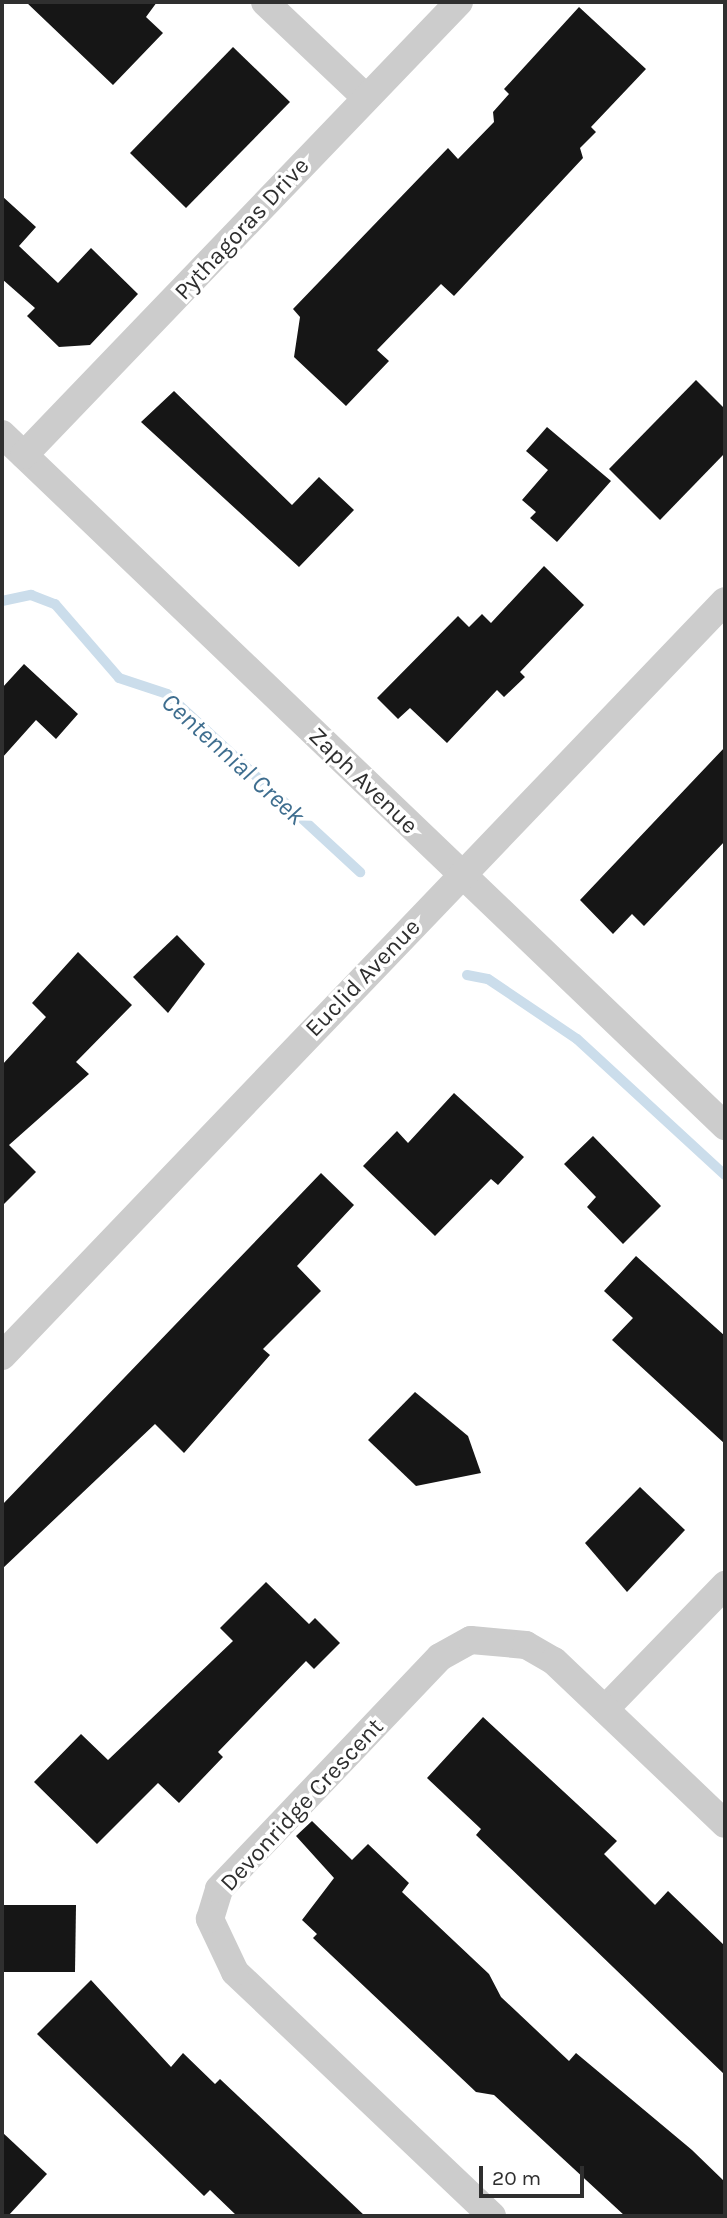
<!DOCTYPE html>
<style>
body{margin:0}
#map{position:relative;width:727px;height:2218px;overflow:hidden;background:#fff;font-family:Karla,sans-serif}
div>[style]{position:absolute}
.stream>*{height:10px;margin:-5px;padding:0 5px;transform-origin:5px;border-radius:5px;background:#cbddeb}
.building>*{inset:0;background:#161616}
.street>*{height:28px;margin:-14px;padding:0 14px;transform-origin:14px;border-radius:14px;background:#ccc}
span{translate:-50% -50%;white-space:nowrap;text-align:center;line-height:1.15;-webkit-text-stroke:7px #fff;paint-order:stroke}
.street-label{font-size:24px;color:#2f2f2f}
.water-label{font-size:26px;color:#3f6e8f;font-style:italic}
.frame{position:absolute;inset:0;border:4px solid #2f2f2f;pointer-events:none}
.scale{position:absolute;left:479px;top:2166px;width:105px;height:32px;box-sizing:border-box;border:4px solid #2f2f2f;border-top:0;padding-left:9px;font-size:21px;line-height:24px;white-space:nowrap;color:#2f2f2f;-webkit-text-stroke:5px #fff;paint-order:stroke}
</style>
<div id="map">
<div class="stream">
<i style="left:2px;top:601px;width:30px;rotate:-12deg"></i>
<i style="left:31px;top:595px;width:26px;rotate:21deg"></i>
<i style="left:55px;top:604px;width:98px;rotate:49.1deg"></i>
<i style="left:119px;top:678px;width:51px;rotate:18.4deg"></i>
<i style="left:167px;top:694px;width:263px;rotate:42.7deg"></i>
<i style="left:467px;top:975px;width:21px;rotate:11deg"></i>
<i style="left:488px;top:979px;width:107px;rotate:34deg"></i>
<i style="left:577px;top:1039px;width:201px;rotate:42.6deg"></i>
</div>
<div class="building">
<i style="clip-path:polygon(26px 2px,157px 2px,146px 17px,163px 33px,113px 85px)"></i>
<i style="clip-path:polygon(579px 7px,646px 69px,591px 127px,596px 132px,580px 148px,583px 158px,454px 296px,441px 284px,377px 350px,389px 361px,346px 406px,294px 357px,300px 317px,293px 309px,448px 148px,458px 159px,494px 122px,493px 112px,509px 94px,504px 89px)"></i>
<i style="clip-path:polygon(233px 47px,290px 102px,186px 208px,130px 153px)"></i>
<i style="clip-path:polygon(2px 196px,36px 227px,19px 246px,58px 283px,91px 248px,138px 294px,90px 345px,59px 347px,27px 316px,35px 308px,2px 279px)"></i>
<i style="clip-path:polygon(696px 380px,725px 409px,725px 453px,660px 520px,609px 469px)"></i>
<i style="clip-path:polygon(174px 391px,292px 505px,319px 477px,354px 510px,299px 567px,141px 422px)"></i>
<i style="clip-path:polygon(547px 427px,611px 481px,557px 542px,530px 518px,536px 512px,522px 500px,548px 470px,526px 451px)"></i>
<i style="clip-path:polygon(544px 566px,584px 605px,520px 672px,525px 677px,504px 697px,497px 690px,447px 743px,410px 708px,398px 719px,377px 698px,458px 616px,469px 627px,482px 614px,491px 623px)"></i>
<i style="clip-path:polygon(24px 664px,78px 714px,56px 739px,36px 720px,2px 758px,2px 688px)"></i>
<i style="clip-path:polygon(725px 747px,725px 841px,644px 926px,632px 914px,613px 934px,580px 900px)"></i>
<i style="clip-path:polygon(177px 935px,205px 964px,168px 1013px,133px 977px)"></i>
<i style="clip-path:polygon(78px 952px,132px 1005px,76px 1062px,89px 1074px,9px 1145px,36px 1172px,2px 1206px,2px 1065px,46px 1017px,32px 1003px)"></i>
<i style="clip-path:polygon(454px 1093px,524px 1157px,498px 1185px,491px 1179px,435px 1236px,363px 1166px,397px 1131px,408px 1143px)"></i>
<i style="clip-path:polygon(593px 1136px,661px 1206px,623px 1244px,587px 1207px,596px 1197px,564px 1164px)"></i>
<i style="clip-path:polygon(321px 1173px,354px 1205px,297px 1266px,321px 1291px,263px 1349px,270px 1355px,184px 1453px,155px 1424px,2px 1569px,2px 1505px)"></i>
<i style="clip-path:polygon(636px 1256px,725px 1336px,725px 1444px,612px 1340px,633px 1318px,604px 1291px)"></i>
<i style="clip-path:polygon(415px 1392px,468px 1436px,481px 1473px,416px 1486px,368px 1440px)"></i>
<i style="clip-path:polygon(640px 1487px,685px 1530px,627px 1592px,585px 1543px)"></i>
<i style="clip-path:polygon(266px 1582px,309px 1624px,315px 1618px,340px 1643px,314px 1669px,306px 1661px,218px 1752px,223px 1757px,179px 1803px,158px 1783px,97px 1844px,34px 1782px,81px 1734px,108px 1760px,233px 1641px,220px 1628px)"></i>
<i style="clip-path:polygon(483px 1717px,617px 1841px,604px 1854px,655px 1905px,668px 1891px,725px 1946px,725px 2075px,476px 1835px,481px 1829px,427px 1778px)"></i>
<i style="clip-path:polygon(312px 1821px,352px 1860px,368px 1844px,409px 1883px,402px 1892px,489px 1974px,501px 1997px,569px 2061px,576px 2053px,692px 2150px,725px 2182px,725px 2216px,625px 2216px,494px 2095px,476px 2092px,313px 1938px,317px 1934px,302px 1920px,334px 1878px,296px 1836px)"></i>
<i style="clip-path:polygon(2px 1905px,76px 1905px,75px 1972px,2px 1972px)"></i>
<i style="clip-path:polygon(91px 1980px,171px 2067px,183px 2053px,215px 2084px,220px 2079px,365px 2216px,237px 2216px,210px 2190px,204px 2196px,37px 2034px)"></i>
<i style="clip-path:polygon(2px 2132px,47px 2174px,8px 2216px,2px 2216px)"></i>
</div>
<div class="street">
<i style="left:265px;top:2px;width:139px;rotate:43.5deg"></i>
<i style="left:2px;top:434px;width:1001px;rotate:43.74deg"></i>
<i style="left:24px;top:455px;width:628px;rotate:-46.16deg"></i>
<i style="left:2px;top:1356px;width:1045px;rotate:-46.24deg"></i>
<i style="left:605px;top:1709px;width:173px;rotate:-45.9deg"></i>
<i style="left:492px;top:2216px;width:354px;rotate:-136.5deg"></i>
<i style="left:235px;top:1972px;width:59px;rotate:-115.3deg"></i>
<i style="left:210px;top:1919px;width:31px;rotate:-73deg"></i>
<i style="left:219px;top:1889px;width:320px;rotate:-46.4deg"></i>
<i style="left:440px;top:1657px;width:35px;rotate:-29deg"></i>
<i style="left:471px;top:1640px;width:55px;rotate:5.2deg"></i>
<i style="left:526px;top:1645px;width:32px;rotate:30deg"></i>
<i style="left:554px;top:1661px;width:236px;rotate:43.6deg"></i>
</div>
<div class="street-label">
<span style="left:242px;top:229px;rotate:-47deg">Pythagoras Drive</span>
<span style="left:363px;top:781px;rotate:44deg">Zaph Avenue</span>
<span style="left:363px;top:978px;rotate:-46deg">Euclid Avenue</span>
<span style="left:302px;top:1805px;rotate:-47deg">Devonridge Crescent</span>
</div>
<div class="water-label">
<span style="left:233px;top:759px;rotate:42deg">Centennial Creek</span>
</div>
<div class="frame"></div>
<div class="scale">20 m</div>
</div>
